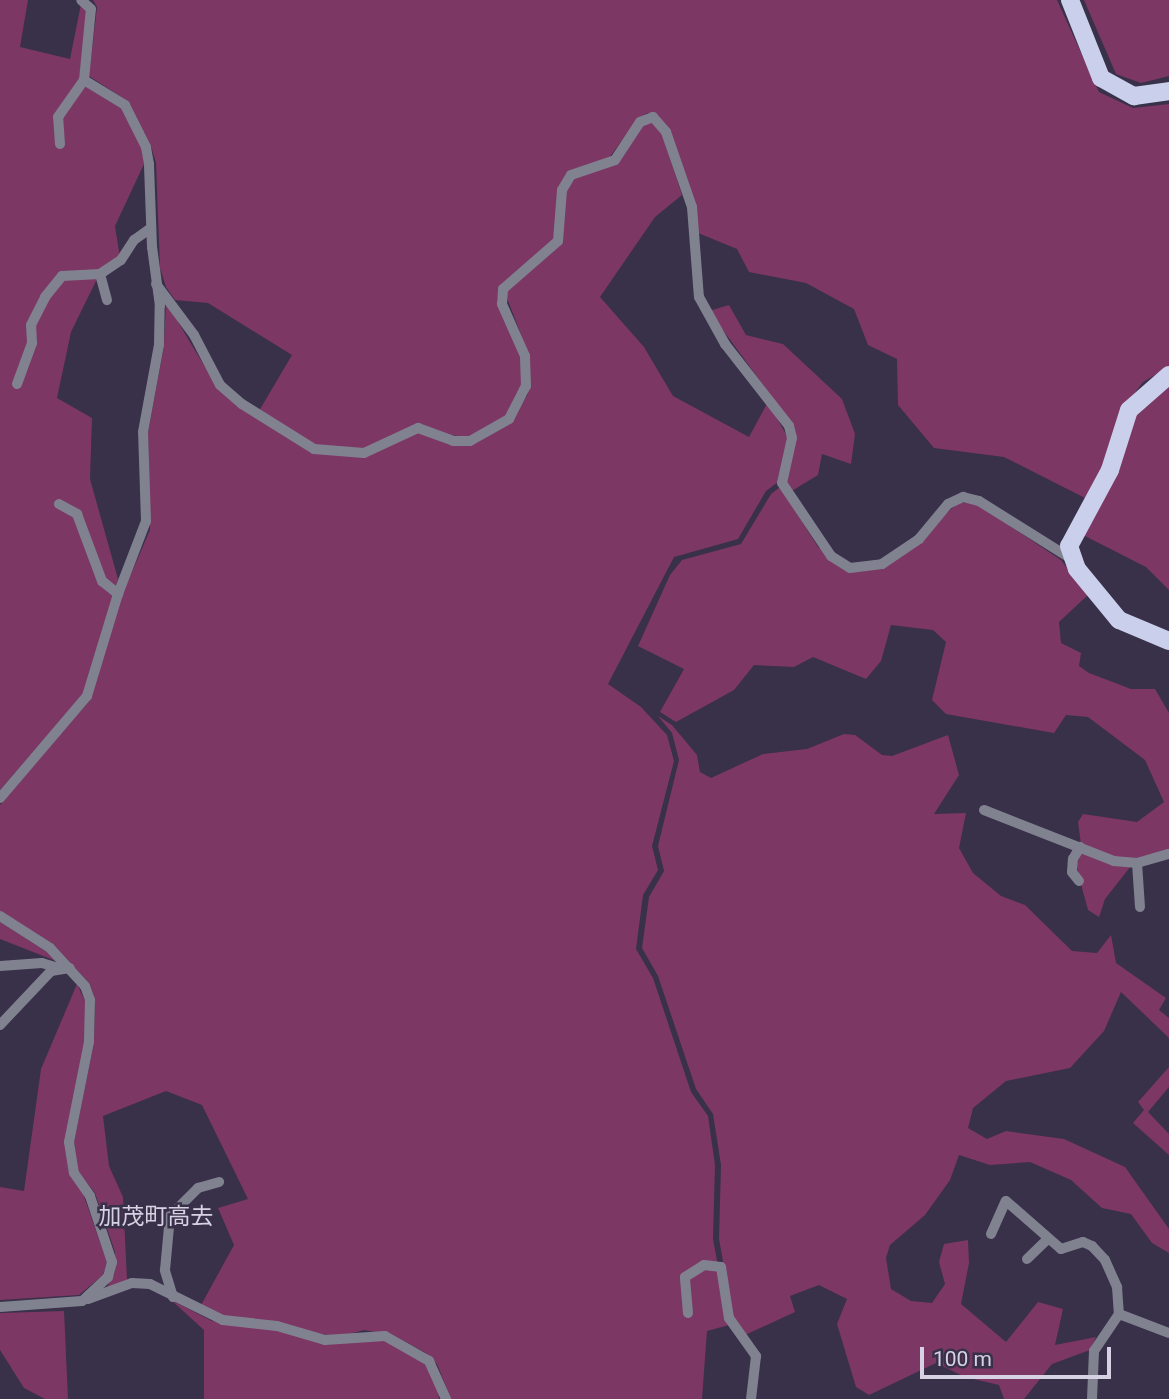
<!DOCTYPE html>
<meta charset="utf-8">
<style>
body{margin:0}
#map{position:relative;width:1169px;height:1399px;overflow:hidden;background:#39304a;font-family:Roboto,"Noto Sans JP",sans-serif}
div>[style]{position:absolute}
.green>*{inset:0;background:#7c3764}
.minor>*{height:10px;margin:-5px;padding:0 5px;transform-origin:5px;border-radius:5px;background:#808290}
.primary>*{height:18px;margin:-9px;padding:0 9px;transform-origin:9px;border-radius:9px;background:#cacfeb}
span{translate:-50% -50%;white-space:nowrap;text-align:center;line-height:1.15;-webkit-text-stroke:5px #39304a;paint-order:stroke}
.quarter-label{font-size:23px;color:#d7d2e3}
.scale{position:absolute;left:920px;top:1347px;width:191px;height:32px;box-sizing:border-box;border:4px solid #d7d2e3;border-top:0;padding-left:9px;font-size:21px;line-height:24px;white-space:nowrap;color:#d7d2e3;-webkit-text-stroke:5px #39304a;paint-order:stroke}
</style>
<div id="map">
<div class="green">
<i style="clip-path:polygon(0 0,28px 0,20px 47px,70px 59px,81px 4px,87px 9px,79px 82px,121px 108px,142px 148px,144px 164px,115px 226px,121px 264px,96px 281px,71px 332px,57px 398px,92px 418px,90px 479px,118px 579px,83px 694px,0 790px)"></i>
<i style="clip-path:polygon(93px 0,1057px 0,1099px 92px,1133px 108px,1169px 104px,1169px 367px,1143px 382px,1124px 407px,1107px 460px,1085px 498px,1004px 457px,934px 448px,898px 405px,897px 359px,868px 345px,854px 309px,806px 283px,749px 272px,737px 249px,698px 233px,655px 114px,647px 113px,637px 119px,607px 161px,568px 172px,554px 240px,500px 287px,497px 300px,521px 357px,521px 392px,506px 417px,469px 437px,448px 435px,418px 424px,363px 450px,316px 446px,259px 411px,292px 355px,208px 303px,175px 300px,166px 287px,160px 268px,156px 163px,151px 146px,129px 102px,89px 76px,97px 7px)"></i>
<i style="clip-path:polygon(1084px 0,1169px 0,1169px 76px,1141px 83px,1116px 74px)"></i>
<i style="clip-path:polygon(651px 121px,662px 134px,682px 195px,655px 217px,600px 297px,644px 347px,673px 396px,749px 437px,768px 402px,788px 438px,778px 482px,766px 491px,738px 539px,674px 557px,608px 684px,641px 707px,667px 735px,674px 761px,652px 846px,658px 870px,643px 895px,636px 949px,653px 978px,691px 1092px,708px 1116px,715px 1165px,713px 1239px,729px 1325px,707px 1331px,702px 1399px,451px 1399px,437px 1364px,426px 1353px,393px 1335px,364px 1330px,338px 1337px,224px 1316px,200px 1307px,234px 1245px,218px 1208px,248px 1199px,202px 1105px,166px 1091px,103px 1116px,109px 1166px,123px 1197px,127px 1280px,106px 1289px,115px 1272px,115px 1252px,95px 1193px,78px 1171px,74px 1142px,94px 1043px,95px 999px,90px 984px,53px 944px,0 911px,0 805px,91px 699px,122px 595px,150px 530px,148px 433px,164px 346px,166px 302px,217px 387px,313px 453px,365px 457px,413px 432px,471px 444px,511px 422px,528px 394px,529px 355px,505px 293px,561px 243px,566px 191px,578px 174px,617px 163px,642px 125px)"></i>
<i style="clip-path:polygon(729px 305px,746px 335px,783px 344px,842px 399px,855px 434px,851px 464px,822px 454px,818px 475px,790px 492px,786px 483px,792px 424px,709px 311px)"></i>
<i style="clip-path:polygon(1169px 384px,1169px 590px,1146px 567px,1081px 534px,1135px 415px)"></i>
<i style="clip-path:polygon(780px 487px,818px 547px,849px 572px,884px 568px,959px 502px,977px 504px,1061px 560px,1088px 595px,1059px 622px,1061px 643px,1081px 653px,1079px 666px,1089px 673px,1131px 689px,1155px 689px,1169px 713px,1169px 851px,1137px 860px,1114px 858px,1081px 844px,1078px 822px,1083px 814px,1137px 822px,1164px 802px,1145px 760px,1088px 717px,1066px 715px,1054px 733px,946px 714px,932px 700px,946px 642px,933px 630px,891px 625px,881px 661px,866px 679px,813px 657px,794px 667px,754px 665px,734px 690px,676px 722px,660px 712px,684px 669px,638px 646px,670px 575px,682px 560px,741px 544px,771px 494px)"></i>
<i style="clip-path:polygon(658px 716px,672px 725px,697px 755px,700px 772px,711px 778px,763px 754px,807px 749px,844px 734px,855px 735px,882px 755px,892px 756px,948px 735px,959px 775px,934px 814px,966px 813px,959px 848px,973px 873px,1001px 896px,1025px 905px,1072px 951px,1097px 953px,1111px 935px,1116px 963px,1166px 998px,1159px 1010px,1169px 1018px,1169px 1038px,1121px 992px,1104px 1031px,1070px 1068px,1006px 1081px,973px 1108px,968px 1128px,987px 1139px,1006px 1131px,1064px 1139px,1125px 1167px,1169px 1229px,1169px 1253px,1152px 1243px,1131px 1214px,1102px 1208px,1071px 1180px,1030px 1162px,990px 1165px,959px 1155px,950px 1180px,925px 1215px,890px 1245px,886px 1258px,891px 1289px,911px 1301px,932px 1303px,945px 1284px,939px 1262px,944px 1244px,968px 1240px,969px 1263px,961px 1304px,1006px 1342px,1038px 1302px,1063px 1309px,1055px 1345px,1096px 1337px,1090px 1350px,1052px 1364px,1024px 1399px,1004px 1399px,999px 1385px,965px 1377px,936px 1363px,869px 1395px,856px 1387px,837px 1324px,847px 1299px,819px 1285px,790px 1296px,795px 1312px,743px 1336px,734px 1323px,719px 1239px,721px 1165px,713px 1114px,696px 1089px,658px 976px,642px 948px,649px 897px,664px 871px,658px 846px,679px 760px,672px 733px)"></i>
<i style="clip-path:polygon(1082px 851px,1131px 866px,1105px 899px,1099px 917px,1088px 910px,1079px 877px,1077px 864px)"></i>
<i style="clip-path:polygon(0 922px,47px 952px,56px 961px,0 939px)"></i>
<i style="clip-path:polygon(77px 984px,85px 1001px,85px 1041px,65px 1142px,107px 1262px,103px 1275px,79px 1295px,0 1300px,0 1187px,24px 1191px,41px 1069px)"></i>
<i style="clip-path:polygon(1169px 1067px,1169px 1087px,1148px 1112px,1169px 1134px,1169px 1155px,1133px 1123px,1144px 1110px,1138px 1102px)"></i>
<i style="clip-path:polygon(171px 1300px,212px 1321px,276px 1329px,325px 1344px,365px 1338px,390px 1342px,421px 1359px,437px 1382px,439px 1399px,204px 1399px,204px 1330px)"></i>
<i style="clip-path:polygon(64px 1311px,68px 1399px,45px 1399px,24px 1388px,0 1350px,0 1313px)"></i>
</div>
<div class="minor">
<i style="left:60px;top:144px;width:27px;rotate:-94deg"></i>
<i style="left:58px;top:117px;width:45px;rotate:-54.9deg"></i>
<i style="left:100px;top:274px;width:27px;rotate:75deg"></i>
<i style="left:156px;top:284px;width:64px;rotate:53.3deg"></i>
<i style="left:194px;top:335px;width:56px;rotate:62.5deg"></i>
<i style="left:220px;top:385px;width:29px;rotate:41deg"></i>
<i style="left:242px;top:404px;width:85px;rotate:32deg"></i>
<i style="left:314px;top:449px;width:50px;rotate:4.6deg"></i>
<i style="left:364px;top:453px;width:60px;rotate:-24.8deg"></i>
<i style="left:418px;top:428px;width:37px;rotate:20deg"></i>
<i style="left:453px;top:441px;width:17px"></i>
<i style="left:470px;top:441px;width:45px;rotate:-29.4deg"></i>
<i style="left:509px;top:419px;width:37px;rotate:-63deg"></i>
<i style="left:526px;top:386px;width:30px;rotate:-92deg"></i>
<i style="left:525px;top:356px;width:57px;rotate:-113.9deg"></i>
<i style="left:502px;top:304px;width:15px;rotate:-86deg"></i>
<i style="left:503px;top:289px;width:73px;rotate:-41.1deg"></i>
<i style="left:558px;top:241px;width:51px;rotate:-85.5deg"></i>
<i style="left:562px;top:190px;width:17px;rotate:-59deg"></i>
<i style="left:571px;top:175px;width:46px;rotate:-18.8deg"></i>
<i style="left:615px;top:160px;width:45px;rotate:-56.7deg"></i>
<i style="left:640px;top:122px;width:14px;rotate:-21deg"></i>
<i style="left:653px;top:117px;width:20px;rotate:49deg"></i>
<i style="left:666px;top:132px;width:79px;rotate:70.9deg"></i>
<i style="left:692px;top:207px;width:90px;rotate:85.6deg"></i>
<i style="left:699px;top:297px;width:54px;rotate:61deg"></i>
<i style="left:725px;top:344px;width:104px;rotate:52deg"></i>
<i style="left:789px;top:426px;width:12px;rotate:76deg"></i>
<i style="left:792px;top:438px;width:46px;rotate:102.5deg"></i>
<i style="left:782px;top:483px;width:88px;rotate:56.1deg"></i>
<i style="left:831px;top:556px;width:22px;rotate:32deg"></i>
<i style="left:850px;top:568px;width:32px;rotate:-7deg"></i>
<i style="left:882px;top:564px;width:45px;rotate:-34deg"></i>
<i style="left:919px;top:539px;width:45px;rotate:-50.4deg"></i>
<i style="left:948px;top:504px;width:17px;rotate:-25deg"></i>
<i style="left:963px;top:497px;width:16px;rotate:14deg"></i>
<i style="left:979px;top:501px;width:107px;rotate:32.1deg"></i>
<i style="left:17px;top:384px;width:44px;rotate:-69.9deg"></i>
<i style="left:32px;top:343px;width:18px;rotate:-93deg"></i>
<i style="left:31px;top:325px;width:31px;rotate:-63deg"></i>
<i style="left:45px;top:297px;width:27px;rotate:-51deg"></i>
<i style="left:62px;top:276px;width:38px;rotate:-3deg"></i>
<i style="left:100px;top:274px;width:25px;rotate:-34deg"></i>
<i style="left:121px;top:260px;width:24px;rotate:-57deg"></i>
<i style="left:134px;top:240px;width:21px;rotate:-35deg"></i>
<i style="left:59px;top:504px;width:21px;rotate:29deg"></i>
<i style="left:77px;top:514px;width:72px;rotate:69.5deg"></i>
<i style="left:102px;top:581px;width:21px;rotate:39deg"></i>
<i style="left:0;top:798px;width:134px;rotate:-49.5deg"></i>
<i style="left:87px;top:696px;width:107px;rotate:-73.1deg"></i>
<i style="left:118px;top:594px;width:78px;rotate:-69deg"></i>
<i style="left:146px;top:521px;width:89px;rotate:-91.9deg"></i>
<i style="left:143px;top:432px;width:88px;rotate:-79.6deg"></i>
<i style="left:159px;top:345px;width:39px;rotate:-89deg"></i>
<i style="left:160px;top:306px;width:60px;rotate:-97.7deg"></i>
<i style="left:152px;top:247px;width:83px;rotate:-92.1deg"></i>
<i style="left:149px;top:164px;width:17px;rotate:-100deg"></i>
<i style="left:146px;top:147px;width:47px;rotate:-116.6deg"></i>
<i style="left:125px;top:105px;width:48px;rotate:-148.6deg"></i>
<i style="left:84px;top:80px;width:71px;rotate:-84.4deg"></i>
<i style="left:91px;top:9px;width:13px;rotate:-138deg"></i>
<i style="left:984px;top:810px;width:140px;rotate:21.4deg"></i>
<i style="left:1114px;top:861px;width:23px;rotate:5deg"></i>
<i style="left:1137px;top:863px;width:33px;rotate:-16deg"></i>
<i style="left:1137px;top:863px;width:44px;rotate:86.1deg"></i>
<i style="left:1079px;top:881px;width:11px;rotate:-128deg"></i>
<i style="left:1072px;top:872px;width:13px;rotate:-86deg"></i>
<i style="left:1073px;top:859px;width:14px;rotate:-60deg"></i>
<i style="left:0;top:916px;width:59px;rotate:32.6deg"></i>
<i style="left:50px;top:948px;width:52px;rotate:47.4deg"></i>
<i style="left:85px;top:986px;width:15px;rotate:70deg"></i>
<i style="left:90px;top:1000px;width:42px;rotate:91.4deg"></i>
<i style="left:89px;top:1042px;width:102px;rotate:101.3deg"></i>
<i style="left:69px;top:1142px;width:31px;rotate:81deg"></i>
<i style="left:74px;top:1173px;width:28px;rotate:55deg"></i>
<i style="left:90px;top:1196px;width:70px;rotate:71.6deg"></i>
<i style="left:112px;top:1262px;width:16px;rotate:105deg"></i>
<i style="left:108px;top:1277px;width:35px;rotate:137deg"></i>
<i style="left:82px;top:1301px;width:82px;rotate:175.8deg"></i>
<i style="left:0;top:966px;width:42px;rotate:-4.1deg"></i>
<i style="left:42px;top:963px;width:17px;rotate:17deg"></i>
<i style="left:0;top:1025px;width:74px;rotate:-46.6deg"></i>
<i style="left:51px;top:971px;width:19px;rotate:-9deg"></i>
<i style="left:991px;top:1234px;width:36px;rotate:-66deg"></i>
<i style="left:1006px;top:1201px;width:73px;rotate:41.1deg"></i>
<i style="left:1061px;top:1249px;width:23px;rotate:-18deg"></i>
<i style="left:1083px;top:1242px;width:10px;rotate:24deg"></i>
<i style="left:1092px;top:1246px;width:19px;rotate:47deg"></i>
<i style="left:1105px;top:1260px;width:30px;rotate:66deg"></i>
<i style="left:1117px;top:1287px;width:27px;rotate:86deg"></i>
<i style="left:1027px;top:1259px;width:29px;rotate:-44deg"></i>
<i style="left:173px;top:1297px;width:28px;rotate:-107deg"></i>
<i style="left:165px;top:1270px;width:54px;rotate:-84.7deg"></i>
<i style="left:170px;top:1216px;width:40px;rotate:-45deg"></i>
<i style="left:198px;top:1188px;width:22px;rotate:-16deg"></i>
<i style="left:88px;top:1299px;width:47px;rotate:-20deg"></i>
<i style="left:132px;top:1283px;width:18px;rotate:3deg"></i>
<i style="left:150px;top:1284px;width:81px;rotate:26.3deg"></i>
<i style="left:223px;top:1320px;width:54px;rotate:6.3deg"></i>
<i style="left:277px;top:1326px;width:50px;rotate:16.3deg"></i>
<i style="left:325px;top:1340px;width:60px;rotate:-3.8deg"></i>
<i style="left:385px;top:1336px;width:51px;rotate:29.6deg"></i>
<i style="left:429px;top:1361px;width:42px;rotate:65.9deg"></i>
<i style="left:688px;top:1313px;width:36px;rotate:-95deg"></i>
<i style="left:685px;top:1277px;width:22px;rotate:-32deg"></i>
<i style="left:704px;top:1265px;width:17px;rotate:7deg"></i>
<i style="left:721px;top:1267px;width:52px;rotate:81.1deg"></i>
<i style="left:729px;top:1318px;width:47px;rotate:54.6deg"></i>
<i style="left:756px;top:1356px;width:43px;rotate:96.6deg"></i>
<i style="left:1092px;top:1399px;width:48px;rotate:-87.6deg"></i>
<i style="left:1094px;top:1351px;width:45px;rotate:-56deg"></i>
<i style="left:1119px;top:1314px;width:53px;rotate:20.8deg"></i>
</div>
<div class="primary">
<i style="left:1070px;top:0;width:84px;rotate:68.3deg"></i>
<i style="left:1101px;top:78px;width:38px;rotate:29deg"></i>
<i style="left:1134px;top:96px;width:35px;rotate:-8deg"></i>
<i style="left:1169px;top:375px;width:53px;rotate:138.8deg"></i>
<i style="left:1129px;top:410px;width:63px;rotate:107.6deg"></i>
<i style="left:1110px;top:470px;width:86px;rotate:118.3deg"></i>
<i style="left:1069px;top:546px;width:24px;rotate:71deg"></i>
<i style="left:1077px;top:569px;width:66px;rotate:50.5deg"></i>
<i style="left:1119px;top:620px;width:54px;rotate:22.8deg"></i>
</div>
<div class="quarter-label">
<span style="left:156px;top:1217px">加茂町高去</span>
</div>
<div class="scale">100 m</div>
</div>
